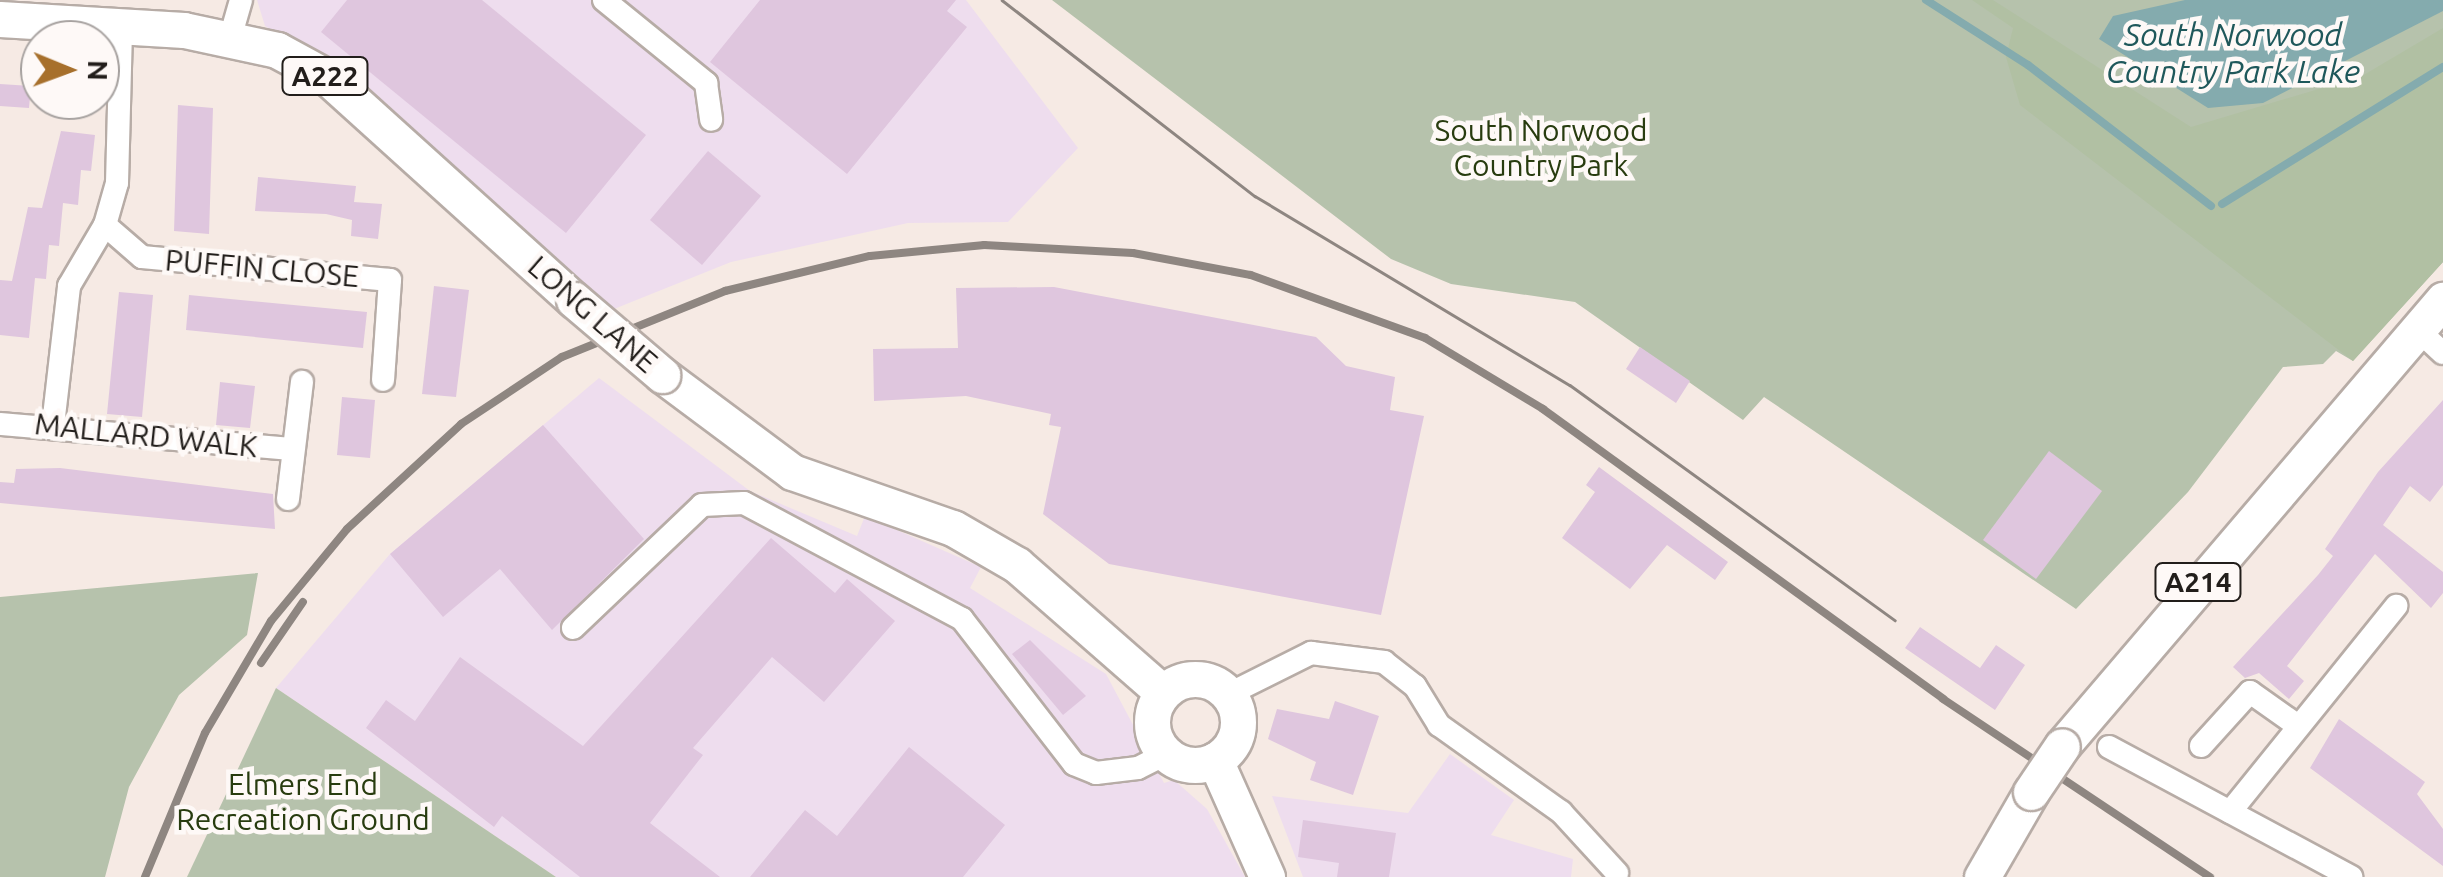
<!DOCTYPE html>
<style>
body{margin:0}
#map{position:relative;width:2443px;height:877px;overflow:hidden;background:#f6eae4;font-family:Ubuntu,sans-serif}
div>[style]{position:absolute}
.industrial>*{inset:0;background:#ede}
.green>*{inset:0;background:#b6c2ac}
.forest>*{inset:0;background:#b1c0a3}
.water>*{inset:0;background:#84abae}
.stream>*{height:8px;margin:-4px;padding:0 4px;transform-origin:4px;border-radius:4px;background:#84abae}
.building>*{inset:0;background:#dfc6de}
.roads{filter:drop-shadow(2px 0 #b7aca6) drop-shadow(-2px 0 #b7aca6) drop-shadow(0 2px #b7aca6) drop-shadow(0 -2px #b7aca6)}
.minor>*{height:22px;margin:-11px;padding:0 11px;transform-origin:11px;border-radius:11px;background:#fff}
.primary>*{height:35px;margin:-17.5px;padding:0 17.5px;transform-origin:17.5px;border-radius:17.5px;background:#fff}
.primary>.ring{margin:-17.5px;padding:0;box-sizing:content-box;background:none;border:35px solid #fff;border-radius:50%}
.tram>*{height:2.5px;margin:-1.25px;padding:0 1.25px;transform-origin:1.25px;border-radius:1.25px;background:#8e8681}
.rail>*{height:8px;margin:-4px;padding:0 4px;transform-origin:4px;border-radius:4px;background:#8e8681}
.bridges{filter:drop-shadow(2px 0 #b7aca6) drop-shadow(-2px 0 #b7aca6) drop-shadow(0 2px #b7aca6) drop-shadow(0 -2px #b7aca6)}
.primary-bridge>*{height:35px;margin:-17.5px;padding:0 17.5px;transform-origin:17.5px;border-radius:17.5px;background:#fff}
span{translate:-50% -50%;white-space:nowrap;text-align:center;line-height:1.15;-webkit-text-stroke:9px #fef9f7;paint-order:stroke}
.shield-label span{padding:2px 8px;background:#fef9f7;border:2px solid;border-radius:8px;-webkit-text-stroke-width:0}
.shield-label{font-size:28px;color:#221e1b;font-weight:700}
.park-label{font-size:30px;color:#283c0f}
.street-label{font-size:30px;color:#221e1b}
.water-label{font-size:32px;color:#1f585b;font-style:italic}
.north{position:absolute;left:20px;top:20px;width:100px;height:100px;box-sizing:border-box;background:#fef9f7;border:2px solid #a6a19f;border-radius:50%;rotate:91deg;font-size:28px;font-weight:700;line-height:40px;text-align:center;color:#221e1b}
.north::after{content:'';display:block;margin:auto;width:35px;height:45px;background:#a7702c;clip-path:polygon(50% 0,100% 100%,50% 72%,0 100%)}
</style>
<div id="map">
<div class="industrial">
<i style="clip-path:polygon(257px 0,966px 0,1078px 148px,1008px 222px,908px 223px,731px 262px,614px 309px,330px 65px,265px 26px)"></i>
<i style="clip-path:polygon(599px 378px,750px 491px,857px 536px,865px 516px,981px 567px,970px 588px,1106px 674px,1164px 783px,1174px 780px,1207px 809px,1245px 877px,556px 877px,276px 688px,390px 554px)"></i>
<i style="clip-path:polygon(1450px 754px,1514px 800px,1491px 835px,1573px 859px,1571px 877px,1303px 877px,1272px 796px,1408px 813px)"></i>
</div>
<div class="green">
<i style="clip-path:polygon(1052px 0,2443px 0,2443px 262px,2353px 361px,2336px 351px,2323px 364px,2283px 367px,2188px 492px,2076px 609px,1764px 397px,1743px 420px,1575px 302px,1451px 284px,1391px 259px)"></i>
<i style="clip-path:polygon(258px 573px,247px 635px,179px 695px,129px 787px,105px 877px,0 877px,0 597px)"></i>
<i style="clip-path:polygon(276px 688px,556px 877px,187px 877px)"></i>
</div>
<div class="forest">
<i style="clip-path:polygon(1972px 0,1993px 0,2191px 127px,2362px 76px,2443px 28px,2443px 262px,2353px 361px,2020px 105px,2006px 57px,2013px 28px)"></i>
</div>
<div class="water">
<i style="clip-path:polygon(2185px 0,2443px 0,2443px 11px,2263px 103px,2208px 108px,2099px 39px,2113px 16px)"></i>
</div>
<div class="stream">
<i style="left:1926px;top:0;width:121px;rotate:32.5deg"></i>
<i style="left:2028px;top:65px;width:231px;rotate:37.6deg"></i>
<i style="left:2222px;top:204px;width:260px;rotate:-31.8deg"></i>
</div>
<div class="building">
<i style="clip-path:polygon(347px 0,482px 0,646px 135px,566px 233px,321px 32px)"></i>
<i style="clip-path:polygon(760px 0,956px 0,947px 11px,967px 27px,847px 174px,710px 62px)"></i>
<i style="clip-path:polygon(0 84px,31px 86px,29px 108px,0 106px)"></i>
<i style="clip-path:polygon(178px 105px,213px 108px,209px 234px,174px 231px)"></i>
<i style="clip-path:polygon(61px 131px,95px 135px,91px 171px,81px 170px,78px 205px,63px 203px,59px 246px,49px 245px,46px 279px,35px 278px,29px 338px,0 335px,0 280px,12px 281px,28px 207px,42px 208px)"></i>
<i style="clip-path:polygon(708px 151px,761px 196px,702px 265px,650px 220px)"></i>
<i style="clip-path:polygon(258px 177px,356px 186px,354px 202px,382px 204px,378px 239px,351px 236px,352px 220px,326px 214px,255px 211px)"></i>
<i style="clip-path:polygon(434px 286px,469px 290px,456px 397px,422px 394px)"></i>
<i style="clip-path:polygon(1054px 287px,1316px 337px,1346px 366px,1395px 377px,1390px 410px,1424px 416px,1381px 615px,1109px 564px,1043px 514px,1061px 427px,1049px 425px,1051px 414px,966px 396px,874px 401px,873px 349px,958px 348px,956px 288px)"></i>
<i style="clip-path:polygon(119px 292px,153px 295px,142px 417px,107px 414px)"></i>
<i style="clip-path:polygon(189px 295px,367px 312px,363px 348px,186px 330px)"></i>
<i style="clip-path:polygon(1640px 347px,1690px 381px,1676px 403px,1626px 369px)"></i>
<i style="clip-path:polygon(220px 382px,255px 386px,250px 428px,216px 425px)"></i>
<i style="clip-path:polygon(342px 397px,375px 400px,370px 458px,337px 455px)"></i>
<i style="clip-path:polygon(2443px 400px,2443px 485px,2430px 502px,2410px 486px,2383px 525px,2443px 572px,2443px 593px,2431px 608px,2375px 554px,2287px 666px,2304px 681px,2289px 699px,2259px 673px,2245px 678px,2233px 667px,2318px 575px,2333px 556px,2325px 549px,2378px 472px)"></i>
<i style="clip-path:polygon(543px 425px,644px 539px,552px 630px,500px 569px,443px 617px,390px 554px)"></i>
<i style="clip-path:polygon(2049px 451px,2102px 491px,2036px 579px,1983px 540px)"></i>
<i style="clip-path:polygon(1599px 467px,1728px 562px,1715px 580px,1667px 545px,1630px 589px,1562px 538px,1595px 492px,1586px 485px)"></i>
<i style="clip-path:polygon(60px 468px,273px 494px,275px 529px,0 503px,0 482px,14px 483px,16px 469px)"></i>
<i style="clip-path:polygon(771px 538px,835px 593px,847px 579px,895px 621px,824px 702px,772px 657px,693px 748px,703px 755px,650px 823px,720px 877px,580px 877px,502px 816px,494px 827px,366px 728px,386px 700px,415px 721px,460px 657px,583px 746px)"></i>
<i style="clip-path:polygon(1920px 627px,1980px 668px,1996px 645px,2025px 665px,1995px 710px,1905px 648px)"></i>
<i style="clip-path:polygon(1030px 640px,1086px 696px,1063px 715px,1012px 654px)"></i>
<i style="clip-path:polygon(1335px 701px,1379px 716px,1353px 795px,1310px 780px,1316px 762px,1268px 739px,1277px 709px,1329px 719px)"></i>
<i style="clip-path:polygon(2339px 719px,2425px 782px,2417px 794px,2443px 829px,2443px 866px,2310px 768px)"></i>
<i style="clip-path:polygon(909px 747px,1005px 825px,963px 877px,750px 877px,805px 810px,837px 836px)"></i>
<i style="clip-path:polygon(1303px 820px,1396px 833px,1389px 877px,1337px 877px,1339px 863px,1298px 857px)"></i>
</div>
<div class="roads">
<div class="minor">
<i style="left:604px;top:0;width:132px;rotate:39.1deg"></i>
<i style="left:706px;top:83px;width:37px;rotate:82deg"></i>
<i style="left:231px;top:35px;width:36px;rotate:-74deg"></i>
<i style="left:105px;top:225px;width:49px;rotate:40.9deg"></i>
<i style="left:142px;top:257px;width:249px;rotate:5.3deg"></i>
<i style="left:390px;top:280px;width:100px;rotate:94deg"></i>
<i style="left:2417px;top:329px;width:35px;rotate:43deg"></i>
<i style="left:0;top:424px;width:293px;rotate:4.9deg"></i>
<i style="left:53px;top:425px;width:140px;rotate:-83.4deg"></i>
<i style="left:69px;top:286px;width:71px;rotate:-59.5deg"></i>
<i style="left:105px;top:225px;width:44px;rotate:-74.1deg"></i>
<i style="left:117px;top:183px;width:156px;rotate:-88.5deg"></i>
<i style="left:288px;top:499px;width:118px;rotate:-83.2deg"></i>
<i style="left:573px;top:628px;width:178px;rotate:-43.6deg"></i>
<i style="left:702px;top:505px;width:42px;rotate:-2.7deg"></i>
<i style="left:744px;top:503px;width:247px;rotate:28deg"></i>
<i style="left:962px;top:619px;width:183px;rotate:52.3deg"></i>
<i style="left:1074px;top:764px;width:24px;rotate:22deg"></i>
<i style="left:1096px;top:773px;width:42px;rotate:-6.8deg"></i>
<i style="left:1138px;top:768px;width:30px;rotate:-27deg"></i>
<i style="left:1229px;top:694px;width:92px;rotate:-26.6deg"></i>
<i style="left:1311px;top:653px;width:74px;rotate:7deg"></i>
<i style="left:1384px;top:662px;width:39px;rotate:38deg"></i>
<i style="left:1415px;top:686px;width:46px;rotate:58.4deg"></i>
<i style="left:1439px;top:725px;width:150px;rotate:35.5deg"></i>
<i style="left:1561px;top:812px;width:83px;rotate:47.4deg"></i>
<i style="left:2201px;top:746px;width:73px;rotate:-47.8deg"></i>
<i style="left:2250px;top:692px;width:59px;rotate:35.3deg"></i>
<i style="left:2109px;top:747px;width:275px;rotate:28.2deg"></i>
<i style="left:2230px;top:812px;width:265px;rotate:-51.1deg"></i>
</div>
<div class="primary">
<i style="left:0;top:19px;width:184px;rotate:3.4deg"></i>
<i style="left:184px;top:30px;width:95px;rotate:12.1deg"></i>
<i style="left:277px;top:50px;width:57px;rotate:28.4deg"></i>
<i style="left:327px;top:77px;width:333px;rotate:42.1deg"></i>
<i style="left:662px;top:375px;width:162px;rotate:36.7deg"></i>
<i style="left:792px;top:472px;width:170px;rotate:19.2deg"></i>
<i style="left:953px;top:528px;width:74px;rotate:30deg"></i>
<i style="left:1017px;top:565px;width:193px;rotate:41.2deg"></i>
<i class="ring" style="left:1152px;top:679px;width:51px;height:51px"></i>
<i style="left:2062px;top:746px;width:587px;rotate:-49.49deg"></i>
<i style="left:1215px;top:760px;width:128px;rotate:66deg"></i>
<i style="left:1982px;top:877px;width:98px;rotate:-60deg"></i>
</div>
</div>
<div class="tram">
<i style="left:1002px;top:0;width:320px;rotate:37.8deg"></i>
<i style="left:1255px;top:196px;width:367px;rotate:31deg"></i>
<i style="left:1570px;top:385px;width:401px;rotate:35.9deg"></i>
</div>
<div class="rail">
<i style="left:261px;top:663px;width:74px;rotate:-55.5deg"></i>
<i style="left:145px;top:877px;width:156px;rotate:-67.4deg"></i>
<i style="left:205px;top:733px;width:130px;rotate:-59.5deg"></i>
<i style="left:271px;top:621px;width:119px;rotate:-50.4deg"></i>
<i style="left:347px;top:529px;width:155px;rotate:-42.6deg"></i>
<i style="left:461px;top:424px;width:121px;rotate:-33.6deg"></i>
<i style="left:562px;top:357px;width:176px;rotate:-22deg"></i>
<i style="left:725px;top:291px;width:149px;rotate:-13.6deg"></i>
<i style="left:870px;top:256px;width:115px;rotate:-5.5deg"></i>
<i style="left:984px;top:245px;width:149px;rotate:3.1deg"></i>
<i style="left:1133px;top:253px;width:120px;rotate:10.6deg"></i>
<i style="left:1251px;top:275px;width:185px;rotate:19.9deg"></i>
<i style="left:1425px;top:338px;width:138px;rotate:31deg"></i>
<i style="left:1543px;top:409px;width:494px;rotate:35.9deg"></i>
<i style="left:1943px;top:699px;width:321px;rotate:33.7deg"></i>
</div>
<div class="bridges">
<div class="primary-bridge">
<i style="left:574px;top:300px;width:116px;rotate:40.4deg"></i>
<i style="left:2031px;top:792px;width:55px;rotate:-56deg"></i>
</div>
</div>
<div class="shield-label">
<span style="left:325px;top:76px">A222</span>
<span style="left:2198px;top:582px">A214</span>
</div>
<div class="park-label">
<span style="left:1541px;top:147px">South Norwood<br>Country Park</span>
<span style="left:303px;top:801px">Elmers End<br>Recreation Ground</span>
</div>
<div class="street-label">
<span style="left:262px;top:268px;rotate:5deg">PUFFIN CLOSE</span>
<span style="left:593px;top:314px;rotate:41deg">LONG LANE</span>
<span style="left:146px;top:435px;rotate:6deg">MALLARD WALK</span>
</div>
<div class="water-label">
<span style="left:2233px;top:53px">South Norwood<br>Country Park Lake</span>
</div>
<div class="north">N</div>
</div>
